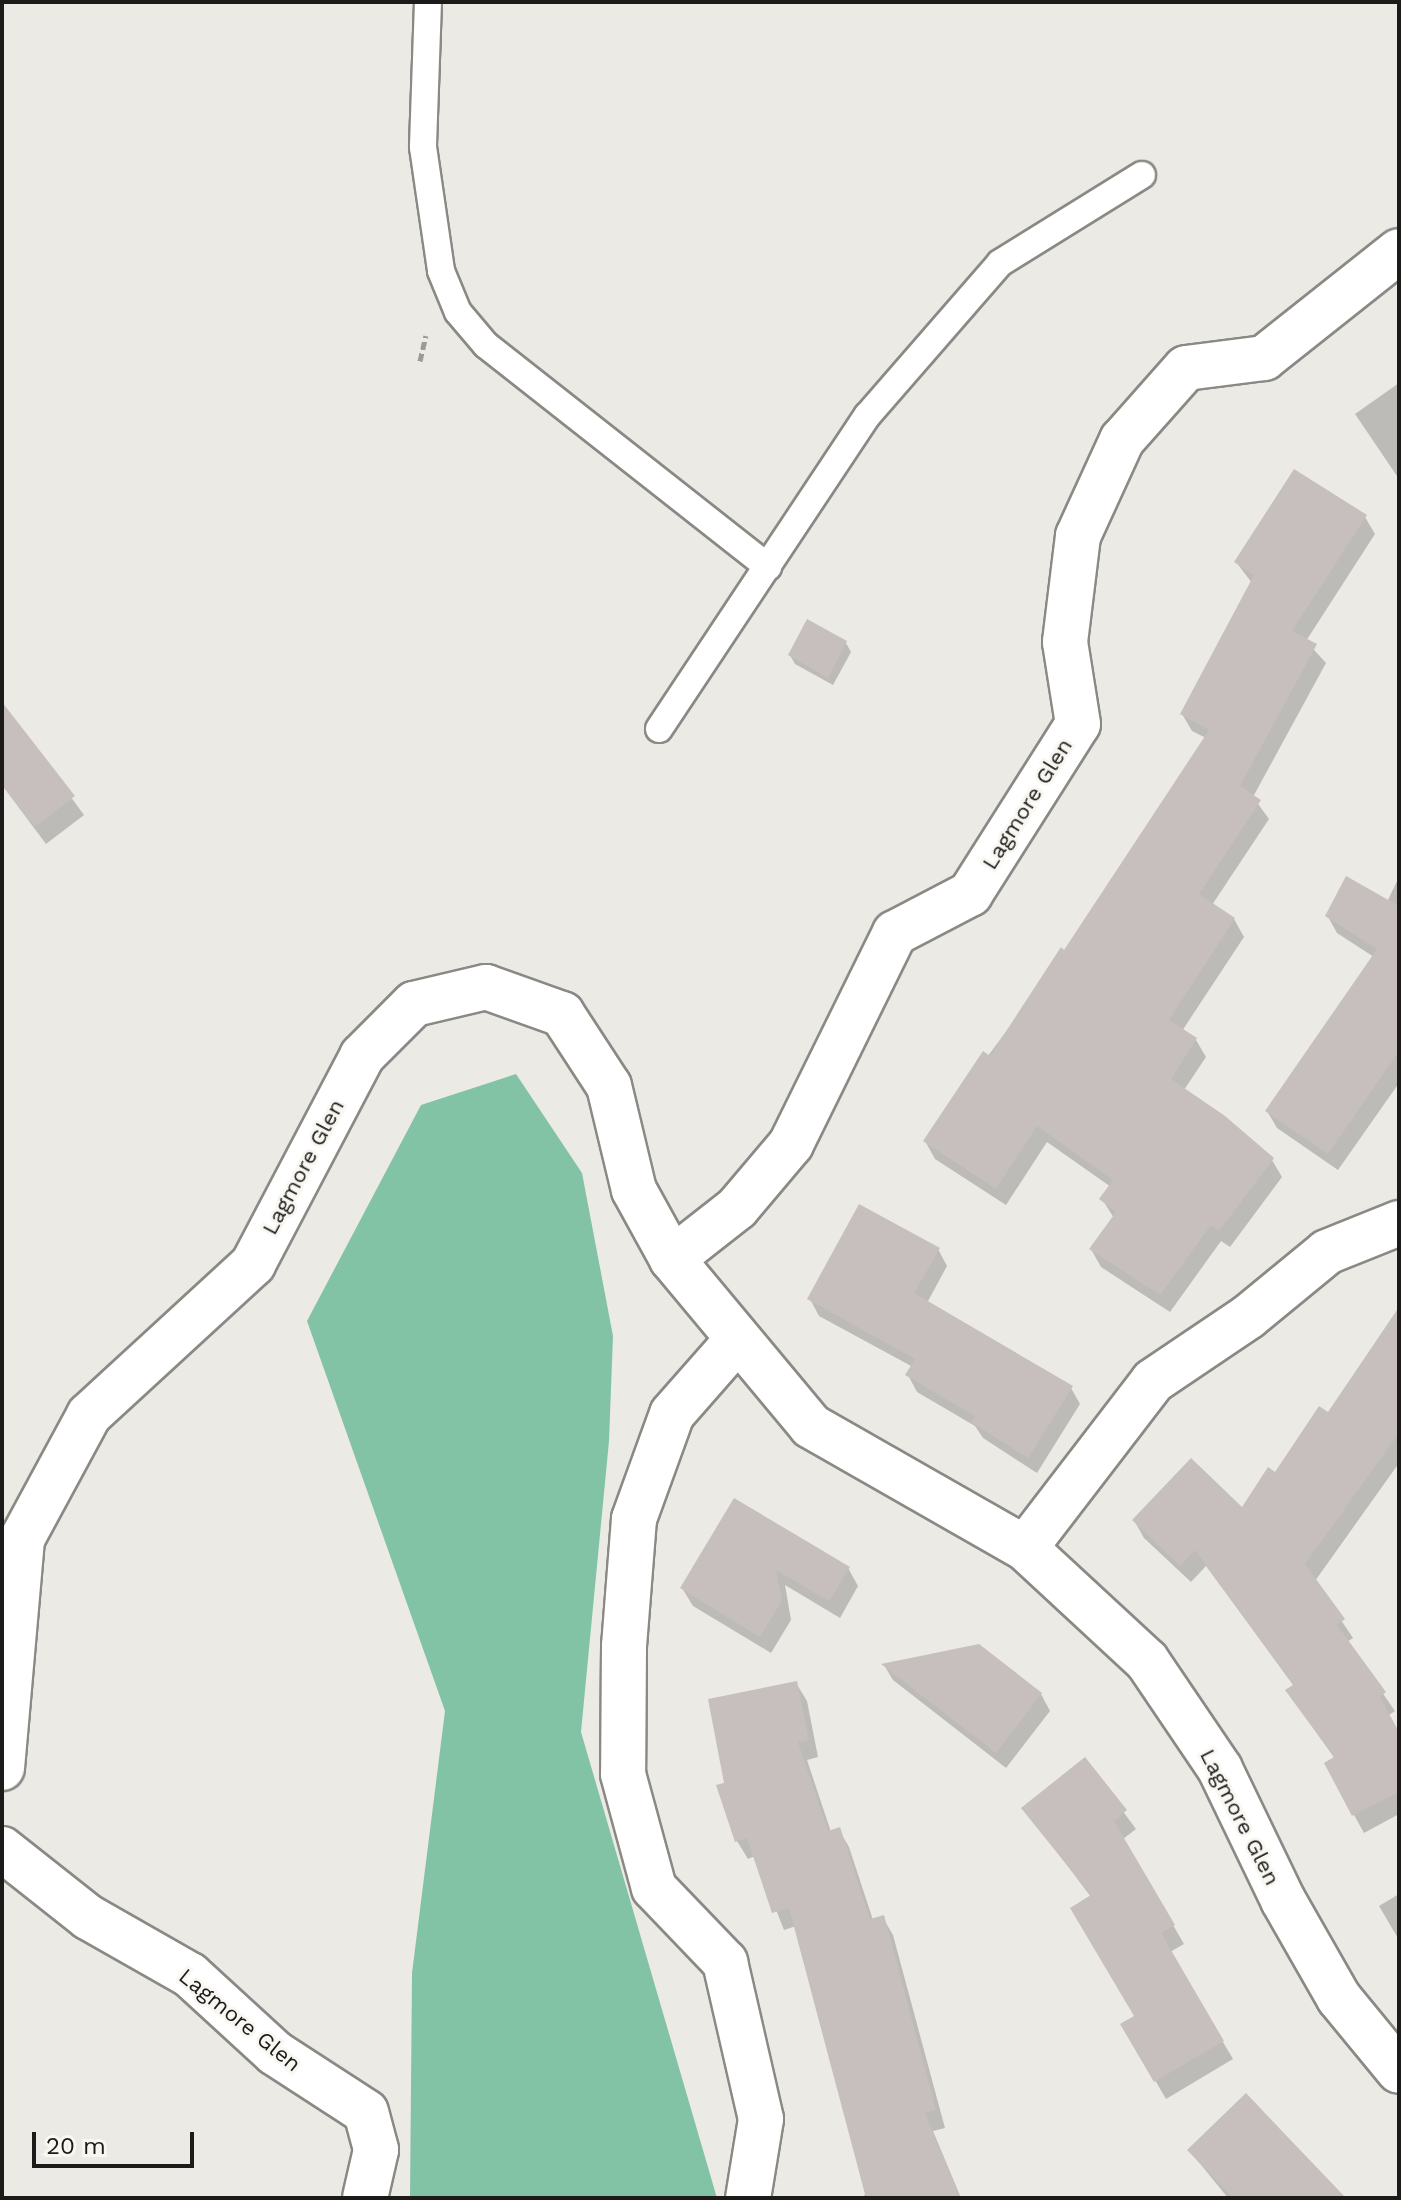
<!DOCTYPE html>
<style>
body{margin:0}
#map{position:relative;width:1401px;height:2200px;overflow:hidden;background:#eceae5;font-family:"Work Sans",sans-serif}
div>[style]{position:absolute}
.forest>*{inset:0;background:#82c3a6}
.shadow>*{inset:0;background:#0003}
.building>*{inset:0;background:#c6bfbe}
.path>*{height:5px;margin-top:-2.5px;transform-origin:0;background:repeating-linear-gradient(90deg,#9b9a96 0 8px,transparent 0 12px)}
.roads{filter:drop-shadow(2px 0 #8b8984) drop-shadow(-2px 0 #8b8984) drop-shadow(0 2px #8b8984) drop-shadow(0 -2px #8b8984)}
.service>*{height:26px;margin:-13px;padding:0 13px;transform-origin:13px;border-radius:13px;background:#fff}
.minor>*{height:44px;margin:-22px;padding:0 22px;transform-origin:22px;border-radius:22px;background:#fff}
span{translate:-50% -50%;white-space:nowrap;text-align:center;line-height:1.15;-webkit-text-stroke:6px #f9f7f2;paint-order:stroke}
.street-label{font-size:22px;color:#1c1b19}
.frame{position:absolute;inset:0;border:4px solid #1c1b19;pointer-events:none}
.scale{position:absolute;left:32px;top:2132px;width:162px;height:36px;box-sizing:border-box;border:4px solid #1c1b19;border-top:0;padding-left:10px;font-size:24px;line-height:28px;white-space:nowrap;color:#1c1b19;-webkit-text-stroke:6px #f9f7f2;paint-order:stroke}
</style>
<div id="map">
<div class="forest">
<i style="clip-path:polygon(516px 1074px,582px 1173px,613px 1336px,609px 1441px,581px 1732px,717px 2198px,410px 2198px,412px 1973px,445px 1711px,307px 1321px,421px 1105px)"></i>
</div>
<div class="shadow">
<i style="clip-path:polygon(1399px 383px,1399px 479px,1355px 414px)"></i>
<i style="clip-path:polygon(1365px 517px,1375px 534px,1306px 641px,1326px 663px,1253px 797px,1269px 819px,1212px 905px,1234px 919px,1244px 937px,1182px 1031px,1196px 1040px,1206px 1057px,1184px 1090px,1272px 1160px,1282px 1177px,1230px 1247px,1221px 1241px,1170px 1312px,1101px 1267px,1091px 1249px,1114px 1218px,1102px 1199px,1111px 1187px,1047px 1142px,1006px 1205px,935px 1159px,925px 1141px,1065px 952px,1206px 738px,1192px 731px,1182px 714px,1252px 583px,1236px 562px)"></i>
<i style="clip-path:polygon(846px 643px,851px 652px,833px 685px,795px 664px,790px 655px)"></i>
<i style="clip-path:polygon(2px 703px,84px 815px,46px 844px,2px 785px)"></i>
<i style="clip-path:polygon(1399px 877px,1399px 1083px,1338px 1170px,1277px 1128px,1267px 1111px,1374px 957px,1337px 933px,1327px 915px,1387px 902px)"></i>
<i style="clip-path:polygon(938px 1249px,947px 1266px,927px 1303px,1071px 1388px,1080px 1404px,1037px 1473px,983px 1438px,975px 1426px,917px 1392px,908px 1375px,913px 1367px,819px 1316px,810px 1299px)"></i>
<i style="clip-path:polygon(1399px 1345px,1399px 1463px,1315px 1581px,1353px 1638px,1347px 1642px,1395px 1711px,1389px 1715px,1399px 1735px,1399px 1814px,1364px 1833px,1326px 1764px,1335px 1759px,1288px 1691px,1294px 1686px,1206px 1566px,1191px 1582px,1144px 1538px,1134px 1520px,1242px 1510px)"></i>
<i style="clip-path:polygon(735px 1501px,848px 1568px,858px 1586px,840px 1618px,785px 1585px,791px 1620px,771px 1653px,693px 1606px,682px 1588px)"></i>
<i style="clip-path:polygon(884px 1665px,1041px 1694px,1050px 1711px,1006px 1768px,893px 1680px)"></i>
<i style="clip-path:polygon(796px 1683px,807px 1701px,818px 1757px,807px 1760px,831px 1832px,839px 1830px,849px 1847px,873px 1920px,883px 1918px,893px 1935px,945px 2128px,933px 2131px,961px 2198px,863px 2198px,866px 2192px,796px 1926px,784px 1930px,755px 1856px,748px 1859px,737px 1841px,726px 1784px)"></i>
<i style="clip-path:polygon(1085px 1760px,1136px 1829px,1123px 1839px,1184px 1944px,1170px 1952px,1233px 2059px,1166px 2099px,1123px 2025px,1136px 2017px,1091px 1897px,1024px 1808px)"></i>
<i style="clip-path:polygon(1399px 1894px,1399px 1940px,1379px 1906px)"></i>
<i style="clip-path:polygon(1189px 2150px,1344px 2198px,1228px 2198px)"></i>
</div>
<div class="building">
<i style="clip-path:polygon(1294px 469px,1367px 515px,1292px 631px,1317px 644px,1240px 786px,1261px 800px,1199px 894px,1235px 918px,1169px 1020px,1197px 1038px,1171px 1079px,1225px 1116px,1274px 1158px,1219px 1231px,1211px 1225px,1160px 1295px,1089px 1249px,1116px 1212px,1099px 1199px,1113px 1180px,1037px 1126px,996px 1189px,923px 1141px,983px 1051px,990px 1056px,1061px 947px,1064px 950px,1209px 730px,1180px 714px,1254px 575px,1234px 562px)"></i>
<i style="clip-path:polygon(807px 619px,847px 641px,828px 678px,788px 655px)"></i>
<i style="clip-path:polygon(2px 702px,75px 796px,35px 827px,2px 785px)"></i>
<i style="clip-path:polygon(1346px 876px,1399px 906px,1399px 1051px,1328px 1154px,1265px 1111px,1377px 949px,1325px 916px)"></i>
<i style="clip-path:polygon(859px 1204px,940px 1248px,914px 1293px,1073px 1386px,1028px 1458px,971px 1422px,975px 1416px,905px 1375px,915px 1359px,807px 1299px)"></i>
<i style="clip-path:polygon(1399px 1307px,1399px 1433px,1305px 1564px,1345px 1619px,1337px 1625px,1386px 1692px,1380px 1697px,1399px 1732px,1399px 1792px,1352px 1816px,1324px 1763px,1334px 1757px,1285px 1690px,1293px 1685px,1195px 1550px,1180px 1566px,1132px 1520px,1191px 1458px,1242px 1507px,1268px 1467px,1275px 1472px,1319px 1406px,1328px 1412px)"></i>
<i style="clip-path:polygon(734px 1498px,850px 1567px,829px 1601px,776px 1570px,782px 1600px,760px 1637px,680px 1588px)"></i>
<i style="clip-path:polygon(979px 1644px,1042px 1693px,996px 1753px,881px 1664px)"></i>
<i style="clip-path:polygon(797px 1681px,809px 1740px,798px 1742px,828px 1831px,840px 1827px,870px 1919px,884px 1915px,936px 2110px,925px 2113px,960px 2198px,866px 2198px,789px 1908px,772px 1913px,747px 1838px,735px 1842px,716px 1785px,724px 1783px,708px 1699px)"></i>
<i style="clip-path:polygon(1085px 1757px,1127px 1810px,1114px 1821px,1175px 1925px,1161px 1933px,1224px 2041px,1154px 2082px,1120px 2024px,1134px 2016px,1070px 1908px,1091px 1895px,1021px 1808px)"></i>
<i style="clip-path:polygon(1246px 2093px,1281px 2130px,1346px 2198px,1233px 2198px,1187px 2150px)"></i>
</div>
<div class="path">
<i style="left:420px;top:361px;width:26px;rotate:-77deg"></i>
</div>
<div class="roads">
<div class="service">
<i style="left:428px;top:2px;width:145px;rotate:92deg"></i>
<i style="left:423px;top:147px;width:125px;rotate:81.7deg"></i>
<i style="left:441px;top:271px;width:44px;rotate:67.5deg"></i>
<i style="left:458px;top:312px;width:43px;rotate:49.7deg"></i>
<i style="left:486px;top:345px;width:359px;rotate:38.2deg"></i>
<i style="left:659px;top:729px;width:377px;rotate:-56.4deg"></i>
<i style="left:868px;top:415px;width:201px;rotate:-49deg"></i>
<i style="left:1000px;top:263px;width:167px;rotate:-31.8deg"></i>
</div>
<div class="minor">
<i style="left:672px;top:1259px;width:83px;rotate:-38.1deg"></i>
<i style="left:737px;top:1208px;width:84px;rotate:-49.8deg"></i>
<i style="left:791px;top:1144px;width:235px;rotate:-63.8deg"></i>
<i style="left:895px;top:933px;width:85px;rotate:-27.5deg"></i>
<i style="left:970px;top:894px;width:201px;rotate:-57.6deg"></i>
<i style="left:1078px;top:724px;width:83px;rotate:-99deg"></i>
<i style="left:1065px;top:642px;width:107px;rotate:-83deg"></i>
<i style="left:1078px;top:536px;width:106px;rotate:-65.4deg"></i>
<i style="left:1122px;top:440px;width:96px;rotate:-48.4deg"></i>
<i style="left:1186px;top:368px;width:79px;rotate:-7.3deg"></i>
<i style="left:1264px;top:358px;width:172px;rotate:-38.4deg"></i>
<i style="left:737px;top:1340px;width:98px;rotate:131.3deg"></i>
<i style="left:672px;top:1414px;width:112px;rotate:109.9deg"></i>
<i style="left:634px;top:1519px;width:127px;rotate:94.5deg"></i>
<i style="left:624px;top:1646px;width:128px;rotate:90.4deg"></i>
<i style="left:623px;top:1774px;width:118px;rotate:74.8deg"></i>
<i style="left:654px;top:1888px;width:103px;rotate:46.2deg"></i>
<i style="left:725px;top:1962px;width:161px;rotate:77.1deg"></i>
<i style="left:761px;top:2119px;width:80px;rotate:99.3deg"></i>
<i style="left:1025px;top:1548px;width:210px;rotate:-52.5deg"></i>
<i style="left:1153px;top:1381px;width:115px;rotate:-34deg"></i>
<i style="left:1248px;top:1317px;width:102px;rotate:-39.4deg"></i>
<i style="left:1327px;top:1252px;width:78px;rotate:-21.9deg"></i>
<i style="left:2px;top:1768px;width:230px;rotate:-85deg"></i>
<i style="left:22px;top:1539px;width:141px;rotate:-61.6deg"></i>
<i style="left:89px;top:1415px;width:223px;rotate:-42.6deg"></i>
<i style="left:253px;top:1264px;width:235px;rotate:-62.3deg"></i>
<i style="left:362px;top:1056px;width:74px;rotate:-45deg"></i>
<i style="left:414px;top:1004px;width:74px;rotate:-13.3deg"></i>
<i style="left:486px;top:987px;width:81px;rotate:19.6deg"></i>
<i style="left:562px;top:1014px;width:86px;rotate:56.9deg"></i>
<i style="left:609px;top:1086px;width:107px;rotate:76.5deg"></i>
<i style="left:634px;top:1190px;width:79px;rotate:61.2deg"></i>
<i style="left:672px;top:1259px;width:217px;rotate:50.2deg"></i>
<i style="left:811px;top:1426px;width:246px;rotate:29.7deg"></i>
<i style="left:1025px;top:1548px;width:166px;rotate:42.8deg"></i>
<i style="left:1147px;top:1661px;width:130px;rotate:55.9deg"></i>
<i style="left:1220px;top:1769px;width:145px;rotate:64.3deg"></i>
<i style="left:1283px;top:1900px;width:113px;rotate:60.3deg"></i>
<i style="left:1339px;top:1998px;width:94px;rotate:50.6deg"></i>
<i style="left:2px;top:1849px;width:110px;rotate:38.3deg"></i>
<i style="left:88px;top:1917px;width:117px;rotate:29.6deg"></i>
<i style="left:190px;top:1975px;width:115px;rotate:42.5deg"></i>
<i style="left:275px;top:2053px;width:108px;rotate:33deg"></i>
<i style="left:366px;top:2112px;width:39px;rotate:75deg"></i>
<i style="left:376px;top:2150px;width:49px;rotate:102.9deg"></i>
</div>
</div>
<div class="street-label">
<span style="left:1027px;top:804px;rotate:-58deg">Lagmore Glen</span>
<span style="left:303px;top:1167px;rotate:-62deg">Lagmore Glen</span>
<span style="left:1240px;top:1817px;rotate:63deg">Lagmore Glen</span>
<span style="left:240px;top:2020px;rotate:39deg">Lagmore Glen</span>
</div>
<div class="frame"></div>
<div class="scale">20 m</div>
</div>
